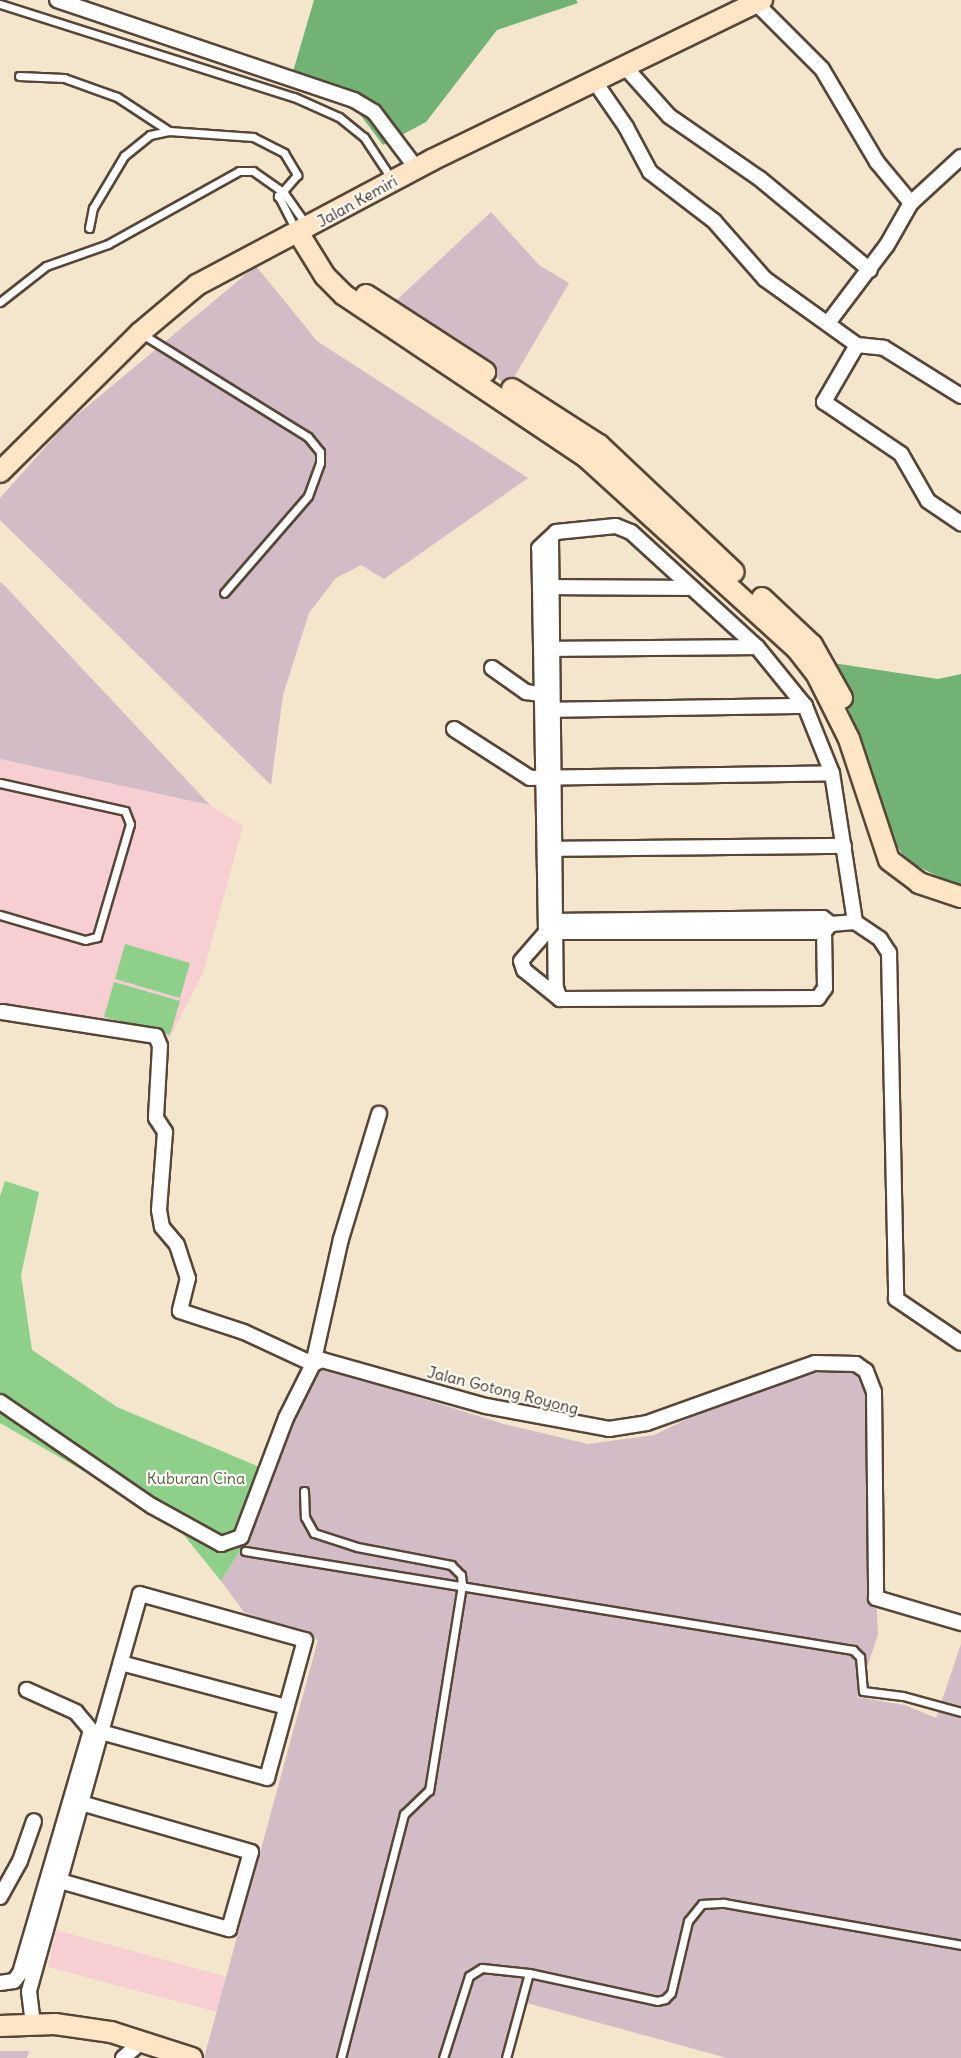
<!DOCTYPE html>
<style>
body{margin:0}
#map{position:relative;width:961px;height:2058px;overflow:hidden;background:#f3e6cd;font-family:Delius,sans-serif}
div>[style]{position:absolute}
.built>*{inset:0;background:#f7cfd3}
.industrial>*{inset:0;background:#d2bdc7}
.green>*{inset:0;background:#8ed089}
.forest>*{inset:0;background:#72b275}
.roads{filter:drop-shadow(2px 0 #574638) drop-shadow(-2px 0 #574638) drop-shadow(0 2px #574638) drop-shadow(0 -2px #574638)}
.lane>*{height:7px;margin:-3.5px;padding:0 3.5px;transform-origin:3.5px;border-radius:3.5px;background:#fff}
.street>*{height:14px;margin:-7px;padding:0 7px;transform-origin:7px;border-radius:7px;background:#fff}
.secondary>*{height:20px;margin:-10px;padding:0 10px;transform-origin:10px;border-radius:10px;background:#fde5c5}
span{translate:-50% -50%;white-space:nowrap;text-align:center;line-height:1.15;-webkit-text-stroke:4.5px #fdfcf7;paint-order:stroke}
.street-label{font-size:16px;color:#3b2a1e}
.park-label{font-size:16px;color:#545c3e}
</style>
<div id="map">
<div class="built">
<i style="clip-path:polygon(0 759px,210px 805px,243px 826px,203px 973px,166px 1045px,0 1007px)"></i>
<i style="clip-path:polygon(56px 1930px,227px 1977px,217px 2012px,48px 1967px)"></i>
</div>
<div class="industrial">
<i style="clip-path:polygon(491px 212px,539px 265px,569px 283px,509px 386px,388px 308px)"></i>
<i style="clip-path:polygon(256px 266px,317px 341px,528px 478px,384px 579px,361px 565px,336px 578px,309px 613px,283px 695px,271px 785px,0 520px,0 498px,66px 424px)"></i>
<i style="clip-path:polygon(0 582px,4px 585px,210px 805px,0 759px)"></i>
<i style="clip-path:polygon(864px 1359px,878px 1635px,857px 1697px,905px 1705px,936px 1718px,961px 1644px,961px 2058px,727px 2058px,516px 2000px,502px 2058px,204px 2058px,318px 1640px,244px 1612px,221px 1581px,248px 1538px,284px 1423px,319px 1366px,504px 1424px,588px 1444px,654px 1435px,802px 1364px)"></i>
<i style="clip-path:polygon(29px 2051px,27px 2058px,0 2058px,0 2051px)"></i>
</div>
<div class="green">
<i style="clip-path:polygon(125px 944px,190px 963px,180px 998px,115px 979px)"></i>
<i style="clip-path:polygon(114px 982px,180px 1001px,170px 1035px,104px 1017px)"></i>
<i style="clip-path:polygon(5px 1181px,39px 1192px,21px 1275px,32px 1350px,117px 1407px,269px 1471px,248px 1538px,221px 1581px,174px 1523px,0 1423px,0 1196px)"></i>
</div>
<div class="forest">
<i style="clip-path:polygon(314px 0,576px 0,578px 3px,497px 30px,426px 122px,383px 145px,356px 109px,290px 82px)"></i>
<i style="clip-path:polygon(833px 663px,938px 679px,961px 674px,961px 888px,907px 861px,893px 840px)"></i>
</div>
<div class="roads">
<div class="lane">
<i style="left:0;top:4px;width:308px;rotate:17.6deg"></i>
<i style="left:294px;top:97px;width:49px;rotate:24deg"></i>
<i style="left:339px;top:117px;width:32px;rotate:39deg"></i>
<i style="left:364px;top:137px;width:49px;rotate:56.6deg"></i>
<i style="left:19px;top:76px;width:45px;rotate:2.5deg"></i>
<i style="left:64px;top:78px;width:56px;rotate:19.7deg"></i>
<i style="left:117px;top:97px;width:62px;rotate:33.2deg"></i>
<i style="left:278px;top:195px;width:39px;rotate:63deg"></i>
<i style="left:89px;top:228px;width:20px;rotate:-79deg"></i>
<i style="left:93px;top:208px;width:61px;rotate:-59.2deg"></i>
<i style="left:124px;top:156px;width:33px;rotate:-39deg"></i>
<i style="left:150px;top:135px;width:19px;rotate:-12deg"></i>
<i style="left:169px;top:131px;width:84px;rotate:4.1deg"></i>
<i style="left:253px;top:137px;width:35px;rotate:27deg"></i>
<i style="left:284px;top:153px;width:26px;rotate:59deg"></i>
<i style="left:297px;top:175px;width:29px;rotate:131deg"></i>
<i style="left:0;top:302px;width:58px;rotate:-38deg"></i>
<i style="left:46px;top:266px;width:66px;rotate:-19.5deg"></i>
<i style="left:108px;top:244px;width:150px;rotate:-29.1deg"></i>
<i style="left:239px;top:171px;width:14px"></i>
<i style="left:253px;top:171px;width:38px;rotate:35deg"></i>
<i style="left:284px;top:193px;width:38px;rotate:55deg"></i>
<i style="left:142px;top:334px;width:195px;rotate:31.8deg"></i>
<i style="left:308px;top:437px;width:19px;rotate:51deg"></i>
<i style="left:320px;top:452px;width:11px;rotate:90deg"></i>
<i style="left:320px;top:463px;width:35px;rotate:110deg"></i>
<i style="left:308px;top:496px;width:128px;rotate:130.9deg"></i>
<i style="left:0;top:783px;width:128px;rotate:12.6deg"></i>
<i style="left:125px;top:811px;width:14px;rotate:69deg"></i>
<i style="left:130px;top:824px;width:118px;rotate:106.3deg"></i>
<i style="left:97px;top:937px;width:12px;rotate:166deg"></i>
<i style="left:85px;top:940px;width:89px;rotate:-163.6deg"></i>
<i style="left:304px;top:1491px;width:26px;rotate:88deg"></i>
<i style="left:305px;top:1517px;width:18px;rotate:61deg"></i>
<i style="left:314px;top:1533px;width:45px;rotate:18deg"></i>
<i style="left:357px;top:1547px;width:96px;rotate:10.8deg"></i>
<i style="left:451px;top:1565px;width:14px;rotate:45deg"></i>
<i style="left:461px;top:1575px;width:10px;rotate:84deg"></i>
<i style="left:462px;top:1585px;width:208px;rotate:99.1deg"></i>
<i style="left:429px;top:1790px;width:35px;rotate:136deg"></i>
<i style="left:404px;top:1814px;width:252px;rotate:104.5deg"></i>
<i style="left:245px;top:1551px;width:616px;rotate:9.25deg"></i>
<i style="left:853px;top:1650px;width:10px;rotate:45deg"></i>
<i style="left:860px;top:1657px;width:34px;rotate:85deg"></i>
<i style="left:863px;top:1691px;width:40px;rotate:7.1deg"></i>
<i style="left:903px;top:1696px;width:60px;rotate:15.4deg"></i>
<i style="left:443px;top:2058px;width:86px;rotate:-72.4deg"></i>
<i style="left:469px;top:1976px;width:15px;rotate:-32deg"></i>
<i style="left:482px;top:1968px;width:47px;rotate:6.1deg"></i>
<i style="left:506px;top:2058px;width:88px;rotate:-74.9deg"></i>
<i style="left:529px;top:1973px;width:131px;rotate:12.3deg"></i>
<i style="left:657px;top:2001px;width:8px;rotate:-14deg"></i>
<i style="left:665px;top:1999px;width:8px;rotate:-45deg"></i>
<i style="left:671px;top:1993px;width:74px;rotate:-76.7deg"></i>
<i style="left:688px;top:1921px;width:22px;rotate:-51deg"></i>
<i style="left:702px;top:1904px;width:22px;rotate:-3deg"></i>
<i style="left:724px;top:1903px;width:241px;rotate:10deg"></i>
</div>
<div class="street">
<i style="left:57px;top:0;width:313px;rotate:18.6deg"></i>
<i style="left:354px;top:100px;width:23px;rotate:31deg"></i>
<i style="left:374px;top:112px;width:71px;rotate:53deg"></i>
<i style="left:756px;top:3px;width:93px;rotate:45deg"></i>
<i style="left:822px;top:69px;width:108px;rotate:59.4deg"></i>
<i style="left:877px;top:162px;width:53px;rotate:50.3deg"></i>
<i style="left:626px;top:68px;width:64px;rotate:48.1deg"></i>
<i style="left:669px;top:116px;width:109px;rotate:34.6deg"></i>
<i style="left:759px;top:178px;width:144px;rotate:39.7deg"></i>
<i style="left:595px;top:82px;width:55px;rotate:55.4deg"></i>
<i style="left:626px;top:127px;width:51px;rotate:61.9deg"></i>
<i style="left:650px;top:172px;width:81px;rotate:37.4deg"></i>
<i style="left:714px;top:221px;width:77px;rotate:48.7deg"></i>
<i style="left:765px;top:279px;width:113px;rotate:35.7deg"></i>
<i style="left:857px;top:345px;width:66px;rotate:120.1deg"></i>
<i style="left:824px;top:402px;width:93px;rotate:34deg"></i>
<i style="left:901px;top:454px;width:54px;rotate:60.1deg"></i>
<i style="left:928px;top:501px;width:40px;rotate:34deg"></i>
<i style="left:828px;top:323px;width:98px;rotate:-52.9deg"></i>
<i style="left:887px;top:245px;width:48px;rotate:-60.3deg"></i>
<i style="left:911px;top:203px;width:68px;rotate:-42.6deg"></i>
<i style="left:857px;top:345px;width:27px;rotate:6deg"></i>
<i style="left:884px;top:348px;width:91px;rotate:31.9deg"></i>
<i style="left:551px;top:538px;width:450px;rotate:89.4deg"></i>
<i style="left:556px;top:988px;width:12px;rotate:70deg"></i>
<i style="left:560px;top:999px;width:258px;rotate:-0.2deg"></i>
<i style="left:818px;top:998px;width:12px;rotate:-55deg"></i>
<i style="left:825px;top:988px;width:56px;rotate:-91deg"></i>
<i style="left:824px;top:932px;width:11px;rotate:-49deg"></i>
<i style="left:544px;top:587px;width:148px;rotate:0.4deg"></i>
<i style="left:546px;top:649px;width:211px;rotate:-0.5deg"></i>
<i style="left:492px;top:668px;width:42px;rotate:35.2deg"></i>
<i style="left:526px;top:692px;width:15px;rotate:8deg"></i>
<i style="left:546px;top:710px;width:259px;rotate:-0.9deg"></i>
<i style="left:454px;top:729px;width:90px;rotate:32.8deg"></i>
<i style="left:530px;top:778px;width:302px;rotate:-0.9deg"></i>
<i style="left:546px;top:849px;width:298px;rotate:-0.6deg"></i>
<i style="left:548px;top:921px;width:275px;rotate:-0.6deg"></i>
<i style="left:823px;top:918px;width:10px;rotate:37deg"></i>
<i style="left:831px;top:924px;width:24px;rotate:-5deg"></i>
<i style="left:550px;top:932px;width:274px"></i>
<i style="left:560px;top:999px;width:46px;rotate:-141.1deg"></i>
<i style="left:524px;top:970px;width:9px;rotate:-108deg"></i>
<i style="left:521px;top:961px;width:38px;rotate:-49deg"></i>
<i style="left:546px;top:932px;width:384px;rotate:-91deg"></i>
<i style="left:539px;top:548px;width:23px;rotate:-43deg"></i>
<i style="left:556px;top:532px;width:60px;rotate:-5.7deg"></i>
<i style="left:616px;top:526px;width:16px;rotate:22deg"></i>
<i style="left:631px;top:532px;width:171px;rotate:42.4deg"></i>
<i style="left:757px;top:647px;width:76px;rotate:50.9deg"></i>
<i style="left:805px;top:706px;width:72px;rotate:68.1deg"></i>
<i style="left:832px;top:773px;width:151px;rotate:81.2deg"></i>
<i style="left:855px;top:922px;width:30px;rotate:34deg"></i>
<i style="left:880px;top:939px;width:17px;rotate:57deg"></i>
<i style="left:889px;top:953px;width:346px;rotate:88.8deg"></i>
<i style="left:896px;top:1299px;width:78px;rotate:34.1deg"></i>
<i style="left:2px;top:1012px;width:156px;rotate:8.9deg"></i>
<i style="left:156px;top:1036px;width:11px;rotate:68deg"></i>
<i style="left:160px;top:1046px;width:72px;rotate:93.2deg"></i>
<i style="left:156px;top:1118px;width:17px;rotate:57deg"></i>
<i style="left:165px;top:1132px;width:78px;rotate:94.4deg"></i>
<i style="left:159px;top:1210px;width:17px;rotate:80deg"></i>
<i style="left:162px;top:1227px;width:23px;rotate:50deg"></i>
<i style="left:177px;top:1245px;width:35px;rotate:72deg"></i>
<i style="left:188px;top:1278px;width:34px;rotate:104deg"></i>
<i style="left:180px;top:1311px;width:67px;rotate:18.2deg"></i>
<i style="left:244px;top:1332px;width:76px;rotate:24.9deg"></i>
<i style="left:313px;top:1364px;width:128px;rotate:-77.4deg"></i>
<i style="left:341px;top:1239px;width:131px;rotate:-73.1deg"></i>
<i style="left:0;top:1402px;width:184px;rotate:34.4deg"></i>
<i style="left:152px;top:1506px;width:79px;rotate:28.8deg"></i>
<i style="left:221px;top:1544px;width:21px;rotate:-19deg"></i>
<i style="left:241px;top:1537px;width:127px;rotate:-69.3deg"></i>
<i style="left:286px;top:1418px;width:60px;rotate:-63.4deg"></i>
<i style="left:313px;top:1364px;width:10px;rotate:-24deg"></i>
<i style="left:322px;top:1360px;width:170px;rotate:15.7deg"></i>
<i style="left:486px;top:1406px;width:125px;rotate:10.6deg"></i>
<i style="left:609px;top:1429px;width:38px;rotate:-9deg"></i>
<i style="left:647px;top:1423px;width:178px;rotate:-19.7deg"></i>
<i style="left:815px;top:1363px;width:41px;rotate:1.4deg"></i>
<i style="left:856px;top:1364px;width:12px;rotate:35deg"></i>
<i style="left:866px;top:1371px;width:22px;rotate:69deg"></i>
<i style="left:874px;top:1392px;width:206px;rotate:89.4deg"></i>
<i style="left:876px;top:1598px;width:89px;rotate:16.4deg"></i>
<i style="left:121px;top:1663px;width:171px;rotate:14.9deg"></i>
<i style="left:60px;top:1881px;width:176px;rotate:15.9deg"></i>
<i style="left:229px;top:1929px;width:80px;rotate:-74.1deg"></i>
<i style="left:251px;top:1852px;width:177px;rotate:-163.9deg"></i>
<i style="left:0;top:1897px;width:41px;rotate:-60.9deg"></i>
<i style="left:20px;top:1861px;width:42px;rotate:-70.7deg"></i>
<i style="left:0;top:1983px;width:14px;rotate:-8deg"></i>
<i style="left:14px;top:1981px;width:10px;rotate:-53deg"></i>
<i style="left:20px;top:1973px;width:253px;rotate:-73.7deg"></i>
<i style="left:91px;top:1730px;width:23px;rotate:-130deg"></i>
<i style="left:76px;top:1712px;width:54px;rotate:-155.8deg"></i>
<i style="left:33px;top:2024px;width:33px;rotate:-97deg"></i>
<i style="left:29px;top:1991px;width:269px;rotate:-74.5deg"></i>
<i style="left:101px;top:1732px;width:143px;rotate:-74.2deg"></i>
<i style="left:140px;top:1594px;width:171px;rotate:15.6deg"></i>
<i style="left:305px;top:1640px;width:143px;rotate:105.4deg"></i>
<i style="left:267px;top:1778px;width:172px;rotate:-164.5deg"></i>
<i style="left:123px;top:2058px;width:21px;rotate:-41deg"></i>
</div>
<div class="secondary">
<i style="left:299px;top:234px;width:49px;rotate:58.2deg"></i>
<i style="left:325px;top:276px;width:27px;rotate:45deg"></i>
<i style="left:344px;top:295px;width:291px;rotate:33.8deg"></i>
<i style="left:586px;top:457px;width:285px;rotate:42.3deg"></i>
<i style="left:797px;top:649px;width:33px;rotate:52deg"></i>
<i style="left:817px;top:675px;width:72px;rotate:63.4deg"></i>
<i style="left:849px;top:739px;width:127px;rotate:71.7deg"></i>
<i style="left:889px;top:860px;width:38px;rotate:37deg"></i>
<i style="left:919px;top:883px;width:44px;rotate:18.4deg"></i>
<i style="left:366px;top:295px;width:142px;rotate:32.9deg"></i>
<i style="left:512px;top:389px;width:103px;rotate:32.8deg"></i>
<i style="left:599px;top:445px;width:185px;rotate:43.3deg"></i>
<i style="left:0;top:472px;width:197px;rotate:-44.8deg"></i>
<i style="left:140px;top:333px;width:75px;rotate:-40.1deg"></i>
<i style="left:197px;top:285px;width:266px;rotate:-28deg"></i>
<i style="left:432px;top:160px;width:367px;rotate:-25.9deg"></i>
<i style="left:762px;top:598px;width:69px;rotate:43.2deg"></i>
<i style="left:812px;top:645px;width:61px;rotate:60.5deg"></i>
<i style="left:0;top:2026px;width:55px;rotate:-2.1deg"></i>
<i style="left:55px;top:2024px;width:57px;rotate:8.1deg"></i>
<i style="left:111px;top:2032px;width:85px;rotate:17.8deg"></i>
</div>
</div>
<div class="street-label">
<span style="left:357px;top:201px;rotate:-29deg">Jalan Kemiri</span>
<span style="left:503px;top:1390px;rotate:14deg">Jalan Gotong Royong</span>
</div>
<div class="park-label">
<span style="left:196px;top:1478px">Kuburan Cina</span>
</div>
</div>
